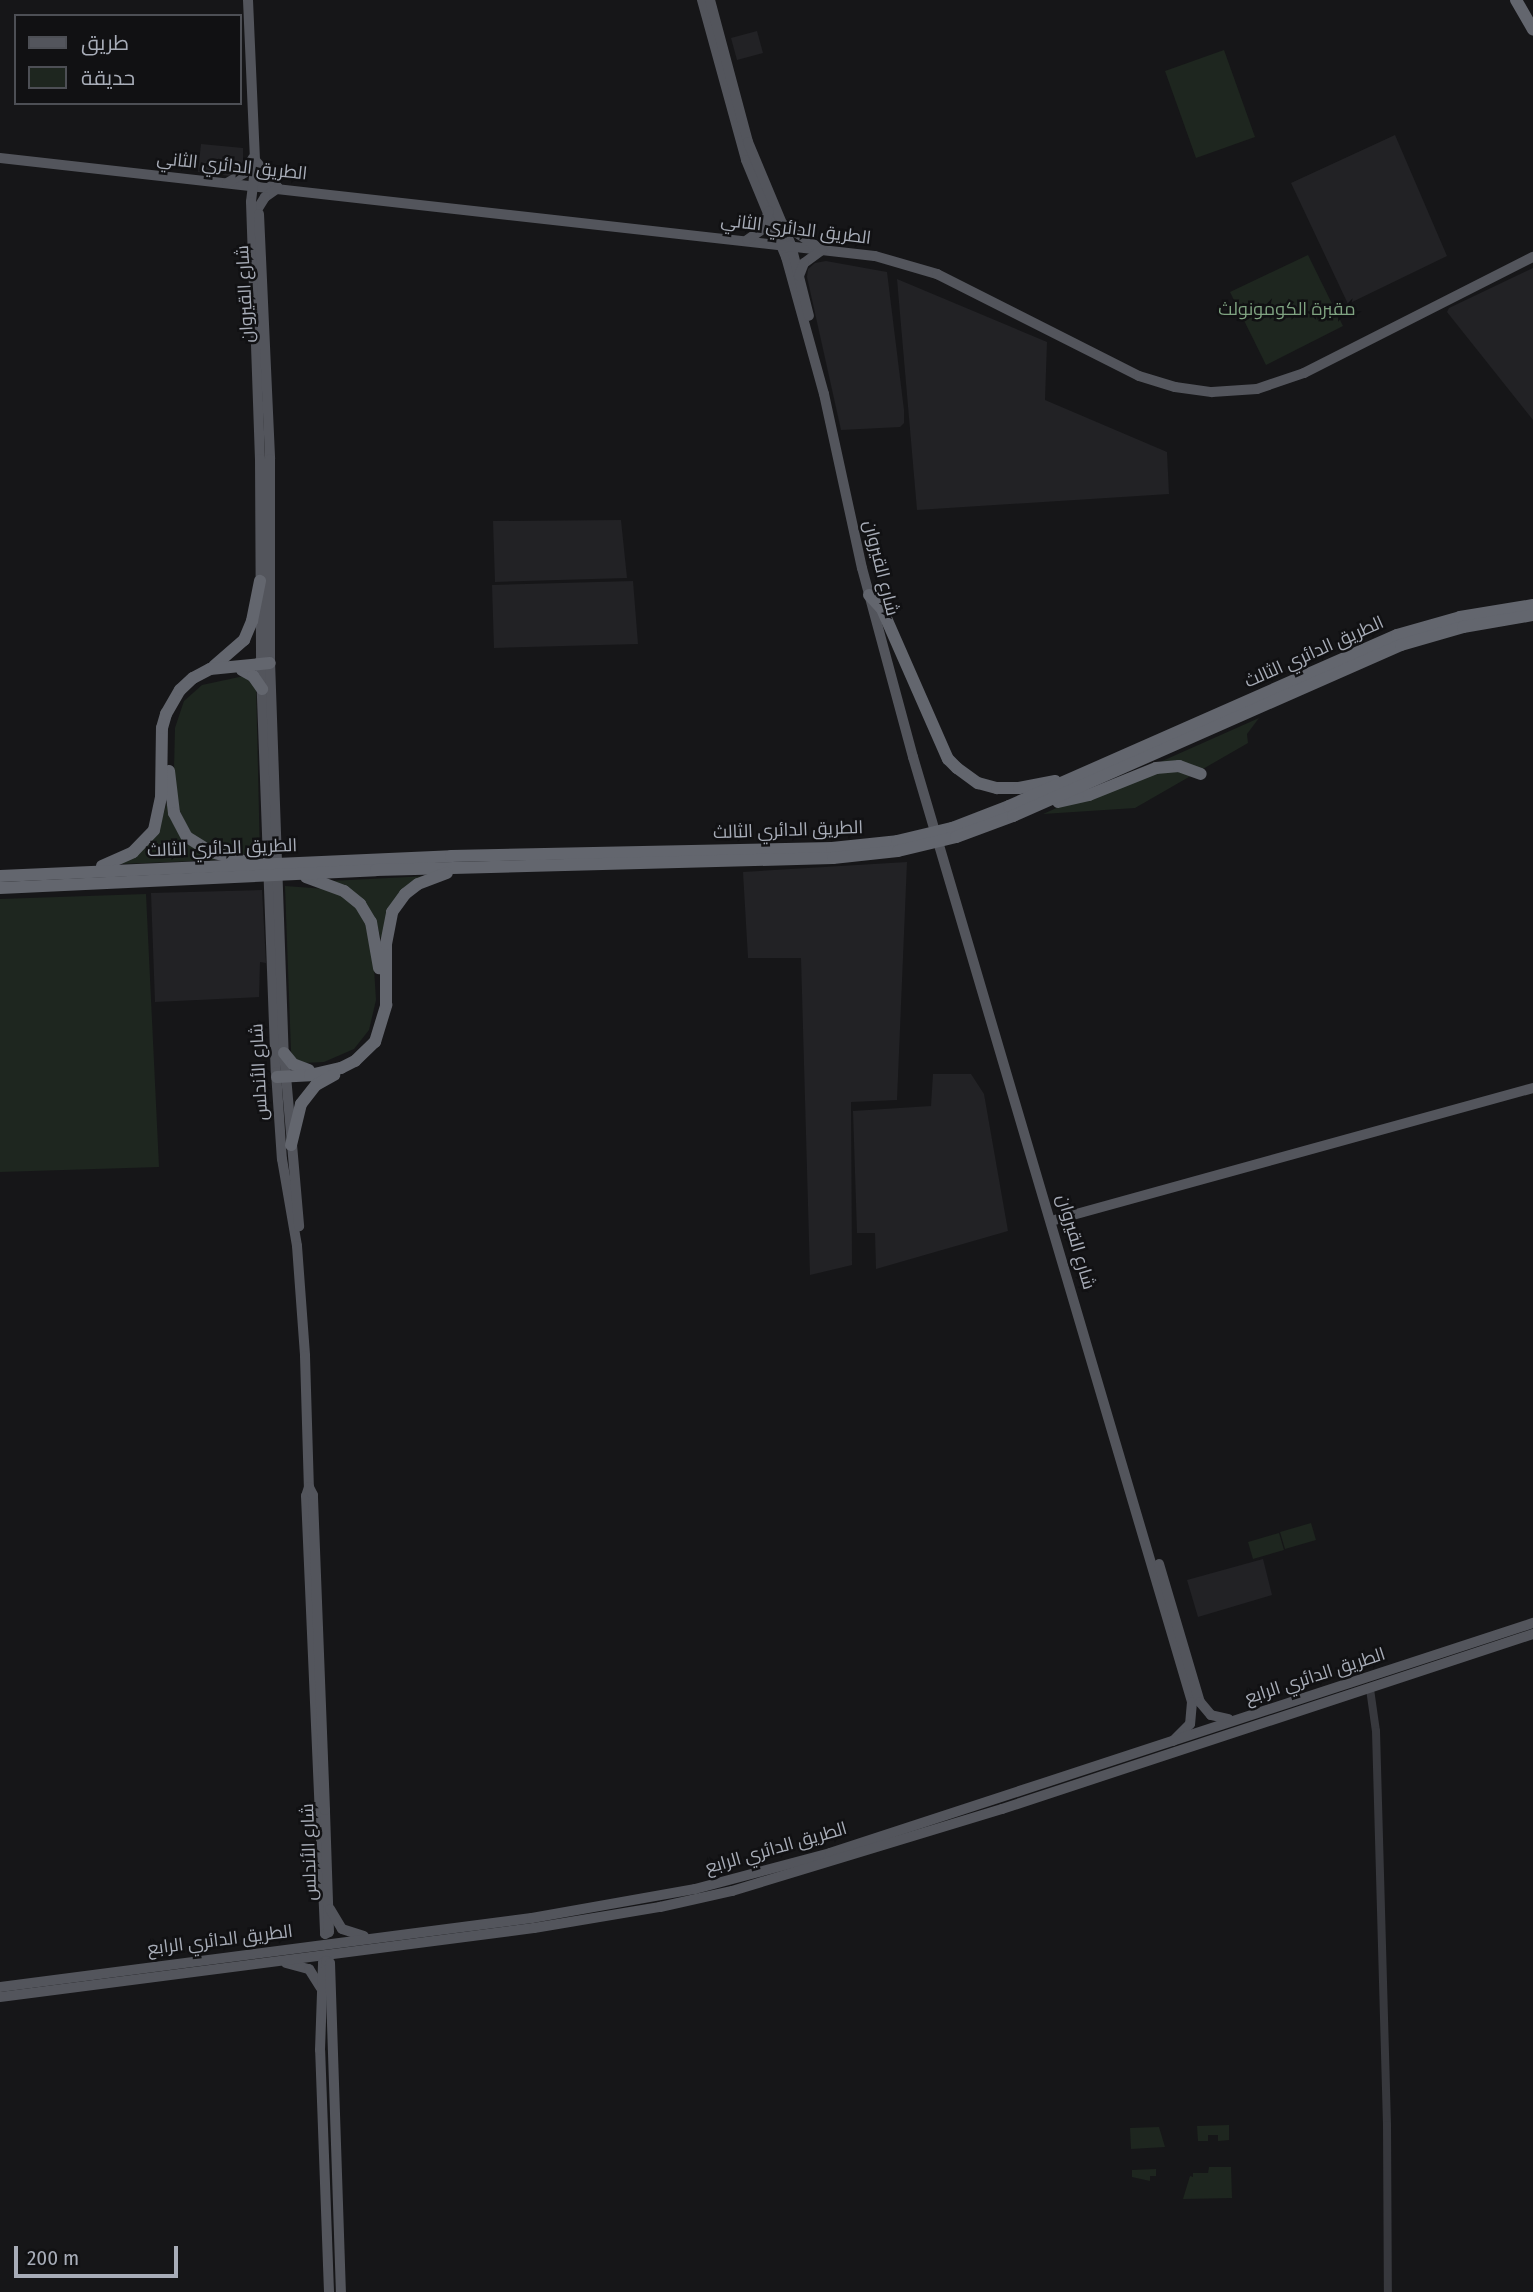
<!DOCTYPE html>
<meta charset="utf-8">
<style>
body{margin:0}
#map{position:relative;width:1533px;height:2292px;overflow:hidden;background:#161618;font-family:"Fira Sans Condensed",Cairo,sans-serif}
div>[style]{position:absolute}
.built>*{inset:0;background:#222225}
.green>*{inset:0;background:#1e261f}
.minor>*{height:8px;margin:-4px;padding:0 4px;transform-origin:4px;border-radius:4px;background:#37383d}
.major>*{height:10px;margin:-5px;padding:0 5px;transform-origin:5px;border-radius:5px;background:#53555c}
.highway>*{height:12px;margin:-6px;padding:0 6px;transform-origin:6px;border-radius:6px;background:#63666e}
span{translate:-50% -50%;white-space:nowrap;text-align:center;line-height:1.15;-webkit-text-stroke:5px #111113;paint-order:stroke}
.street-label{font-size:18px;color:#a8adb8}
.park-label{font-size:18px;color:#7fa381}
.legend{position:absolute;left:14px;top:14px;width:228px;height:91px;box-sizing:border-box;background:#111113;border:2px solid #4d4f55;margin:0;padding:9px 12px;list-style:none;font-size:21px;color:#a8adb8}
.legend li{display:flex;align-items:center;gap:14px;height:35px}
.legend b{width:35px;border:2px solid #4d4f55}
.scale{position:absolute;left:14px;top:2246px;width:164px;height:32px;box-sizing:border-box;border:4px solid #a8adb8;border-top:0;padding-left:9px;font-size:21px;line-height:24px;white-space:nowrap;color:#a8adb8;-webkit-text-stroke:5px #111113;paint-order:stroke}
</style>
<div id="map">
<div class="built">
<i style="clip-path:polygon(757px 31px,763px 53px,737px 60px,731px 38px)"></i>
<i style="clip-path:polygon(1395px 135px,1447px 256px,1348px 304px,1291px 183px)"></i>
<i style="clip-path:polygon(201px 144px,243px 148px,243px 161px,238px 173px,230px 176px,198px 172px)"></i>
<i style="clip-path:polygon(826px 261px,887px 272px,904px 410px,904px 423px,900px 427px,841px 430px,807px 277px,808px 269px,815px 263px)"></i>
<i style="clip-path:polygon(1533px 268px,1533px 420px,1447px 312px,1449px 308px)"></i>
<i style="clip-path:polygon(897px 279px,1047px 342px,1045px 400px,1167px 452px,1169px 494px,917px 510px)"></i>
<i style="clip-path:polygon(621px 520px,627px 578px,495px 582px,493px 521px)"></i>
<i style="clip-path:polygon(633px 581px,638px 644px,494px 648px,492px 585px)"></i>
<i style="clip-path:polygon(907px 862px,897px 1100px,851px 1102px,852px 1265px,810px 1275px,801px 958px,748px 958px,743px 872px)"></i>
<i style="clip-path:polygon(262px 890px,266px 963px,260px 962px,259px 997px,155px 1002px,151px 893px)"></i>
<i style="clip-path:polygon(933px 1074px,971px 1074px,984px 1094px,1008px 1231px,876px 1269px,875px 1233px,857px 1233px,853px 1111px,931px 1106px)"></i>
<i style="clip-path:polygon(1263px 1559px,1272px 1595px,1198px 1617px,1187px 1580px)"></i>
</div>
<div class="green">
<i style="clip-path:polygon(1224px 50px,1255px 137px,1196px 158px,1165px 71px)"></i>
<i style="clip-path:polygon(1308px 255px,1343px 326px,1266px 365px,1230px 292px)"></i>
<i style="clip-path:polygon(244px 676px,256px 684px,260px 857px,214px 849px,191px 834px,179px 809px,174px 770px,175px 728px,184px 701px,202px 685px)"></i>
<i style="clip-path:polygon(1259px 718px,1247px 734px,1248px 743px,1135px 808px,1043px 814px)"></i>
<i style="clip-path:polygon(167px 802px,175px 822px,219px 860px,120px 864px,160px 826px)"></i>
<i style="clip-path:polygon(428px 876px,409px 887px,382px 943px,376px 920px,330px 881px)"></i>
<i style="clip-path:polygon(285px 886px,326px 889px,348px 898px,366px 920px,373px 951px,376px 1000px,369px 1030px,354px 1049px,324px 1062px,303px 1063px,293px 1057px,291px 1051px)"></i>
<i style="clip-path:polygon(146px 894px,159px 1167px,0 1172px,0 899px)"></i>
<i style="clip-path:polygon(1311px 1523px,1316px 1540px,1285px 1549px,1280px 1532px)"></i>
<i style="clip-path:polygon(1279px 1533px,1284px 1550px,1253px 1559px,1248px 1542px)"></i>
<i style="clip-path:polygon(1229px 2125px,1229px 2140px,1218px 2141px,1218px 2135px,1208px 2135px,1208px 2141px,1198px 2141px,1197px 2126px)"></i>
<i style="clip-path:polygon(1159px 2127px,1165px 2147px,1131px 2149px,1130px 2128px)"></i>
<i style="clip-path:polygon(1209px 2167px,1231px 2167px,1232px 2198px,1183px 2199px,1190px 2176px,1193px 2177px,1193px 2173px,1208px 2173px)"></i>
<i style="clip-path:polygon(1156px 2169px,1156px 2176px,1150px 2176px,1150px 2181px,1132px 2177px,1132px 2170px)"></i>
</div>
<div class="minor">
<i style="left:1370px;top:1689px;width:42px;rotate:81.9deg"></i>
<i style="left:1376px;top:1731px;width:394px;rotate:88.4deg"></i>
<i style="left:1387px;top:2125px;width:167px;rotate:89.7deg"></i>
</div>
<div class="major">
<i style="left:248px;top:0;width:180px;rotate:87.5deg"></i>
<i style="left:702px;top:0;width:166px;rotate:74.6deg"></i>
<i style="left:746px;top:160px;width:105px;rotate:67.6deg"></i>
<i style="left:786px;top:257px;width:142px;rotate:74.5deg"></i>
<i style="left:824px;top:394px;width:178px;rotate:77.7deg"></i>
<i style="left:862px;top:568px;width:196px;rotate:74.9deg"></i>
<i style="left:913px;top:757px;width:985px;rotate:73.55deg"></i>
<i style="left:1192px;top:1702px;width:22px;rotate:95deg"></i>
<i style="left:1190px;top:1724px;width:24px;rotate:135deg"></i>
<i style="left:710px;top:0;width:147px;rotate:75deg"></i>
<i style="left:748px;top:142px;width:112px;rotate:67.3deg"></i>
<i style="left:791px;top:245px;width:73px;rotate:75.8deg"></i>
<i style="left:0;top:158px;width:880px;rotate:6.39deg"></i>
<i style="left:875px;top:256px;width:65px;rotate:16.2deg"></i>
<i style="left:937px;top:274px;width:226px;rotate:26.8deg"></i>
<i style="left:1139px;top:376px;width:38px;rotate:17deg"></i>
<i style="left:1175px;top:387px;width:37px;rotate:8deg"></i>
<i style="left:1212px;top:392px;width:45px;rotate:-3.8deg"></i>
<i style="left:1257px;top:389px;width:50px;rotate:-18.8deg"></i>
<i style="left:1304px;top:373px;width:257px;rotate:-26.9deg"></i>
<i style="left:254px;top:159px;width:38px;rotate:50deg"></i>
<i style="left:278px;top:188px;width:16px;rotate:145deg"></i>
<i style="left:265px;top:197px;width:13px;rotate:122deg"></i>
<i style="left:254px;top:177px;width:25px;rotate:97deg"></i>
<i style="left:251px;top:202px;width:257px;rotate:88deg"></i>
<i style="left:260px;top:459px;width:211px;rotate:89.7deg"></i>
<i style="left:261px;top:670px;width:402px;rotate:87.9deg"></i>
<i style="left:276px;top:1072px;width:87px;rotate:86.1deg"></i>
<i style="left:282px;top:1159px;width:88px;rotate:80.2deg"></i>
<i style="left:297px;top:1246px;width:110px;rotate:85.8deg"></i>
<i style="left:305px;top:1356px;width:131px;rotate:88.3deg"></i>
<i style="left:309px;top:1487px;width:9px;rotate:108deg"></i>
<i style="left:306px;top:1496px;width:438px;rotate:87.5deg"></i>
<i style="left:325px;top:1934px;width:4px;rotate:-27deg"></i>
<i style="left:329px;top:1932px;width:122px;rotate:-91.9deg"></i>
<i style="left:325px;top:1810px;width:315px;rotate:-92.2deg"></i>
<i style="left:313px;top:1495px;width:9px;rotate:-117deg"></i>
<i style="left:227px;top:183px;width:20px;rotate:-30deg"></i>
<i style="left:244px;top:173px;width:17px;rotate:-59deg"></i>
<i style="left:259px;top:214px;width:245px;rotate:87.4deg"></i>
<i style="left:270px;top:459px;width:202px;rotate:90deg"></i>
<i style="left:270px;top:661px;width:392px;rotate:88deg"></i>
<i style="left:284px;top:1053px;width:174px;rotate:85deg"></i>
<i style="left:785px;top:225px;width:45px;rotate:34deg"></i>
<i style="left:822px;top:250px;width:22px;rotate:144deg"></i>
<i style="left:804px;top:263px;width:14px;rotate:111deg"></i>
<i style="left:747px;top:240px;width:19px;rotate:-35deg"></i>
<i style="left:763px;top:229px;width:19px;rotate:-72deg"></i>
<i style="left:1051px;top:1221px;width:500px;rotate:-15.43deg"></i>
<i style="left:1159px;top:1564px;width:144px;rotate:73.5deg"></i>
<i style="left:1200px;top:1702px;width:17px;rotate:50deg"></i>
<i style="left:1211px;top:1715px;width:18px;rotate:13deg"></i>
<i style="left:330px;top:1909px;width:23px;rotate:59deg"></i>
<i style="left:342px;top:1929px;width:23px;rotate:18deg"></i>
<i style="left:286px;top:1963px;width:24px;rotate:15deg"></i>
<i style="left:309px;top:1969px;width:22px;rotate:58deg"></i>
<i style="left:0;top:1987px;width:536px;rotate:-7.39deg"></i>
<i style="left:532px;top:1918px;width:166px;rotate:-10.1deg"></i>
<i style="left:695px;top:1889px;width:140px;rotate:-14.9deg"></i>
<i style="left:830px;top:1853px;width:740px;rotate:-18.12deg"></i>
<i style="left:0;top:1997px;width:538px;rotate:-7.36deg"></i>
<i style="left:534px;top:1928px;width:128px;rotate:-9.5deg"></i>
<i style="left:660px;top:1907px;width:74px;rotate:-12.5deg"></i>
<i style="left:732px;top:1891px;width:282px;rotate:-16.9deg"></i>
<i style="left:1002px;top:1809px;width:559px;rotate:-18.24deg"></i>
<i style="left:329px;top:2292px;width:242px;rotate:-92.1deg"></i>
<i style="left:320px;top:2050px;width:87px;rotate:-88deg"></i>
<i style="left:323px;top:1963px;width:4px;rotate:-34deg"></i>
<i style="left:326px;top:1961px;width:4px;rotate:27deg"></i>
<i style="left:330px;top:1963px;width:329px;rotate:88.1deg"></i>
</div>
<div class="highway">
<i style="left:1516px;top:0;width:34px;rotate:60deg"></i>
<i style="left:869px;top:595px;width:19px;rotate:47deg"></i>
<i style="left:882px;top:609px;width:164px;rotate:66.3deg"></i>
<i style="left:948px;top:759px;width:13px;rotate:45deg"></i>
<i style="left:957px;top:768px;width:26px;rotate:36deg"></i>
<i style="left:978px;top:783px;width:20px;rotate:15deg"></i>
<i style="left:997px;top:788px;width:22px"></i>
<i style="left:1019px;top:788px;width:37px;rotate:-11deg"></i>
<i style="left:214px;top:666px;width:40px;rotate:-41deg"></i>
<i style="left:244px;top:640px;width:21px;rotate:-67deg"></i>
<i style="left:252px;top:621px;width:41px;rotate:-78.7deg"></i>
<i style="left:242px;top:670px;width:13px;rotate:29deg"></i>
<i style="left:253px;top:676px;width:16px;rotate:55deg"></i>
<i style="left:169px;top:771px;width:42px;rotate:83.2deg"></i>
<i style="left:174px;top:813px;width:27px;rotate:62deg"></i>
<i style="left:187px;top:837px;width:28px;rotate:32deg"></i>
<i style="left:211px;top:852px;width:31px;rotate:15deg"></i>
<i style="left:1058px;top:802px;width:32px;rotate:-13deg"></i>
<i style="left:1089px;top:795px;width:72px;rotate:-21.9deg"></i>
<i style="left:1156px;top:768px;width:23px;rotate:-5deg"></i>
<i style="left:1179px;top:766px;width:23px;rotate:20deg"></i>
<i style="left:102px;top:866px;width:34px;rotate:-24deg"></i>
<i style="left:133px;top:852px;width:30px;rotate:-46deg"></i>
<i style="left:154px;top:830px;width:33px;rotate:-78deg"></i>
<i style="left:161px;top:798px;width:70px;rotate:-89.2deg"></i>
<i style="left:162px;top:728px;width:15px;rotate:-74deg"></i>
<i style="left:166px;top:714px;width:28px;rotate:-60deg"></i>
<i style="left:180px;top:690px;width:18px;rotate:-43deg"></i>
<i style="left:193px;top:678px;width:19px;rotate:-28deg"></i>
<i style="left:210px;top:669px;width:60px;rotate:-5.7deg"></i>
<i style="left:0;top:876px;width:451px;rotate:-2.5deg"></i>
<i style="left:451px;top:856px;width:381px;rotate:-1.2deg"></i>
<i style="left:832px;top:848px;width:65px;rotate:-6.1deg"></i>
<i style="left:897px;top:841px;width:57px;rotate:-13.3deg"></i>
<i style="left:952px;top:828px;width:61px;rotate:-21.1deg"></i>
<i style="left:1009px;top:806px;width:424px;rotate:-23.8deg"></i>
<i style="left:1397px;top:635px;width:66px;rotate:-15.9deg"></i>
<i style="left:1460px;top:617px;width:74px;rotate:-9.3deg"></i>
<i style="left:306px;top:877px;width:40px;rotate:20.2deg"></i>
<i style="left:344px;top:891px;width:21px;rotate:39deg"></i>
<i style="left:360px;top:904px;width:21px;rotate:59deg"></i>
<i style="left:371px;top:922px;width:47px;rotate:80.1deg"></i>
<i style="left:0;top:888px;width:376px;rotate:-2.7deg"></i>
<i style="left:376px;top:870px;width:457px;rotate:-1.5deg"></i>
<i style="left:833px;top:858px;width:65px;rotate:-6.1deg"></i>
<i style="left:898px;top:851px;width:60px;rotate:-13.6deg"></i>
<i style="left:956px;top:837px;width:61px;rotate:-20.2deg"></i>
<i style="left:1013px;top:816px;width:424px;rotate:-23.8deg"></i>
<i style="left:1401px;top:645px;width:65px;rotate:-16.2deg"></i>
<i style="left:1463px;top:627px;width:71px;rotate:-9.7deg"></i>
<i style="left:284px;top:1053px;width:14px;rotate:51deg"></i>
<i style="left:293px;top:1064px;width:17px;rotate:21deg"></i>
<i style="left:277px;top:1077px;width:33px;rotate:-3deg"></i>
<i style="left:310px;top:1075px;width:32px;rotate:-13deg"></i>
<i style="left:341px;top:1068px;width:16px;rotate:-27deg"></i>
<i style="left:355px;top:1061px;width:28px;rotate:-44deg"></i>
<i style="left:375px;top:1042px;width:39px;rotate:-73deg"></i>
<i style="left:386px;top:1005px;width:61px;rotate:-90deg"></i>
<i style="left:386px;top:944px;width:33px;rotate:-79deg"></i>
<i style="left:392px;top:912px;width:22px;rotate:-54deg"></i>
<i style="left:405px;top:894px;width:16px;rotate:-38deg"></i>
<i style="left:418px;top:884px;width:31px;rotate:-21deg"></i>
<i style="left:291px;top:1145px;width:42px;rotate:-76.3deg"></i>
<i style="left:301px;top:1104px;width:24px;rotate:-52deg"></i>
<i style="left:316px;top:1085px;width:21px;rotate:-29deg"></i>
</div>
<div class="street-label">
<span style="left:232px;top:166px;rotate:6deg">الطريق الدائري الثاني</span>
<span style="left:796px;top:229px;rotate:7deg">الطريق الدائري الثاني</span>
<span style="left:245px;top:294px;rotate:-93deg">شارع القيروان</span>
<span style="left:881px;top:568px;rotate:76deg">شارع القيروان</span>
<span style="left:1314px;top:652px;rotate:-24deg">الطريق الدائري الثالث</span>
<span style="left:788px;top:830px;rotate:-2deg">الطريق الدائري الثالث</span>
<span style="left:222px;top:848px;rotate:-2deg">الطريق الدائري الثالث</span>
<span style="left:259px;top:1072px;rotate:-93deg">شارع الأندلس</span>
<span style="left:1076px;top:1242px;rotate:74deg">شارع القيروان</span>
<span style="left:1315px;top:1676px;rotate:-18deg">الطريق الدائري الرابع</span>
<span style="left:776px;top:1848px;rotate:-16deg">الطريق الدائري الرابع</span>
<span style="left:309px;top:1852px;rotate:-92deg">شارع الأندلس</span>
<span style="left:220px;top:1940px;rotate:-7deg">الطريق الدائري الرابع</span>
</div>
<div class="park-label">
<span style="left:1287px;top:309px">مقبرة الكومونولث</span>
</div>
<ul class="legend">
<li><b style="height:9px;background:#53555c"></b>طريق</li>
<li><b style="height:19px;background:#1e261f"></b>حديقة</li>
</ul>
<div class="scale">200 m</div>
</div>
